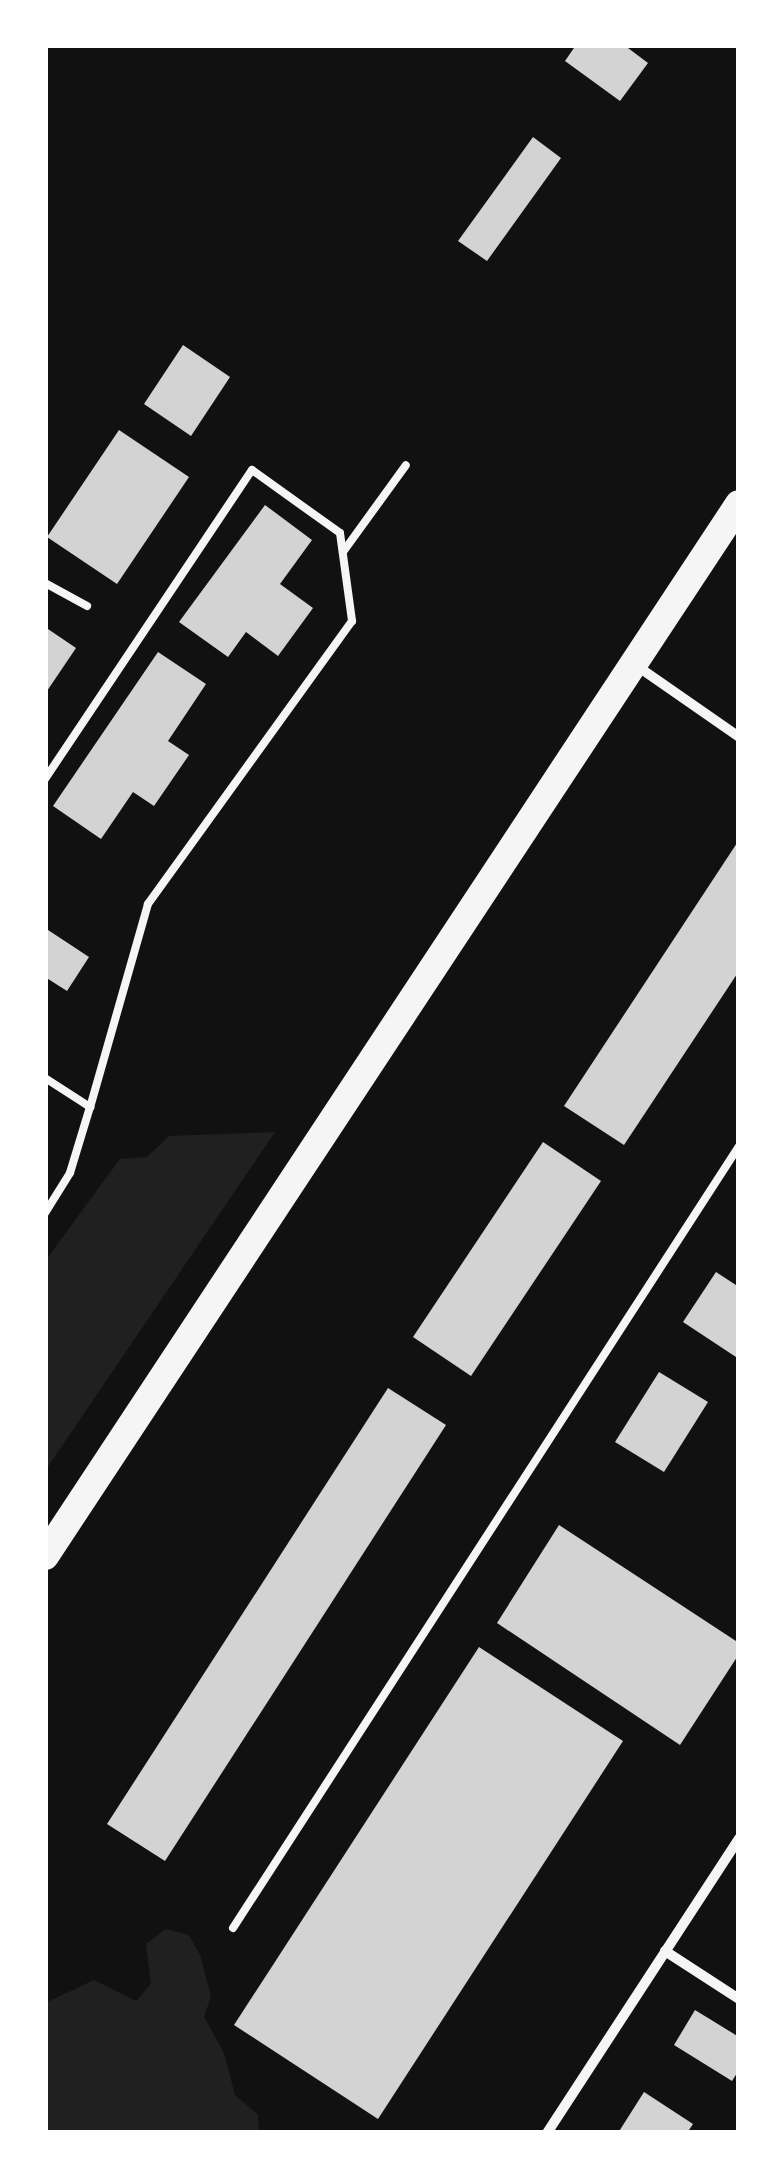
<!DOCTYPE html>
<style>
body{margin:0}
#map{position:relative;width:784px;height:2178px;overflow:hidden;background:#111;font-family:"Sofia Sans Condensed",sans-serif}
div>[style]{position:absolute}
.green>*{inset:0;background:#202020}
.building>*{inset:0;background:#d3d3d3}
.service>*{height:8px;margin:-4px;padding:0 4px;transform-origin:4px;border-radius:4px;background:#f5f5f5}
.minor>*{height:10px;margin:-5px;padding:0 5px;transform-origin:5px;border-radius:5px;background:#f5f5f5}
.trunk>*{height:28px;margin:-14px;padding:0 14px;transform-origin:14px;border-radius:14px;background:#f5f5f5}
span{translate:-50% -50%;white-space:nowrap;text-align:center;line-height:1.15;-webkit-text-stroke:10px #fff;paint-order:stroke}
.frame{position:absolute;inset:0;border:48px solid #fff;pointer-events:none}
</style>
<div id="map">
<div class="green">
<i style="clip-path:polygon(275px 1132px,45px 1471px,45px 1261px,120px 1159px,147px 1157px,169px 1136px)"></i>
<i style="clip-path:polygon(166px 1929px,189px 1935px,200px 1955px,211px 1996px,204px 2017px,224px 2053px,235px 2095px,258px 2115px,259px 2133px,45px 2133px,45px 2003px,94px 1980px,136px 2001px,151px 1984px,146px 1944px)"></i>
</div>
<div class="building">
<i style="clip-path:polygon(576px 45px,624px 45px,648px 63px,620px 101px,565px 61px)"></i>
<i style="clip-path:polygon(533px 137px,561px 158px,487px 261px,458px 241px)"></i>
<i style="clip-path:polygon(183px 345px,230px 377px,191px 436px,144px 404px)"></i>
<i style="clip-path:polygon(119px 430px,189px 477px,117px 584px,47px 537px)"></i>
<i style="clip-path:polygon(265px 505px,312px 540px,280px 584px,313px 608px,278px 656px,246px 632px,228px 657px,179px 622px)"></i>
<i style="clip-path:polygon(45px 627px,76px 648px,45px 694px)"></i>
<i style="clip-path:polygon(158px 652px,206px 684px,168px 741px,189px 755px,154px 806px,133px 792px,101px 839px,53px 806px)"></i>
<i style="clip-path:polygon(739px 840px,739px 971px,624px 1145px,564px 1106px)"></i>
<i style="clip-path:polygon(45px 928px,89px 957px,67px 991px,45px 977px)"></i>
<i style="clip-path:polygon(543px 1142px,601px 1181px,471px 1376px,413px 1337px)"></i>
<i style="clip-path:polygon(716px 1272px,739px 1287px,739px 1359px,683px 1322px)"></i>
<i style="clip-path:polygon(659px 1372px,708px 1402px,664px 1472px,615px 1442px)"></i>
<i style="clip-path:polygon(388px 1388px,446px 1425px,165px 1861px,107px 1824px)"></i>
<i style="clip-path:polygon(559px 1525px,739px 1643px,739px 1654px,680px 1745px,497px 1623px)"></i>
<i style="clip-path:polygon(479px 1647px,623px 1741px,378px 2119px,234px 2025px)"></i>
<i style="clip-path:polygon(695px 2010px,739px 2037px,739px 2070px,732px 2081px,674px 2045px)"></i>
<i style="clip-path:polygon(644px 2092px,693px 2124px,687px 2133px,618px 2133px)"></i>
</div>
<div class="service">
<i style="left:343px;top:552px;width:107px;rotate:-54.1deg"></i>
<i style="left:45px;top:583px;width:48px;rotate:28.7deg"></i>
<i style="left:45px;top:779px;width:372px;rotate:-56.2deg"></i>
<i style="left:252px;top:470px;width:108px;rotate:35.6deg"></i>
<i style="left:340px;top:533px;width:89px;rotate:82.2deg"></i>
<i style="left:352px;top:621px;width:349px;rotate:125.8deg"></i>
<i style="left:148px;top:904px;width:211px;rotate:105.9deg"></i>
<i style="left:45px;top:1078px;width:54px;rotate:32.8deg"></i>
<i style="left:90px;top:1107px;width:69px;rotate:106.9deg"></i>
<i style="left:70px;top:1173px;width:47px;rotate:122deg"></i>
<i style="left:233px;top:1928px;width:931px;rotate:-57.09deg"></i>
</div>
<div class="minor">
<i style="left:637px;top:666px;width:124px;rotate:34.8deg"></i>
<i style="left:665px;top:1951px;width:88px;rotate:33deg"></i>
<i style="left:547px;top:2133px;width:352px;rotate:-56.9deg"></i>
</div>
<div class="trunk">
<i style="left:45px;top:1556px;width:1260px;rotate:-56.59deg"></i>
</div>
<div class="frame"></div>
</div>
